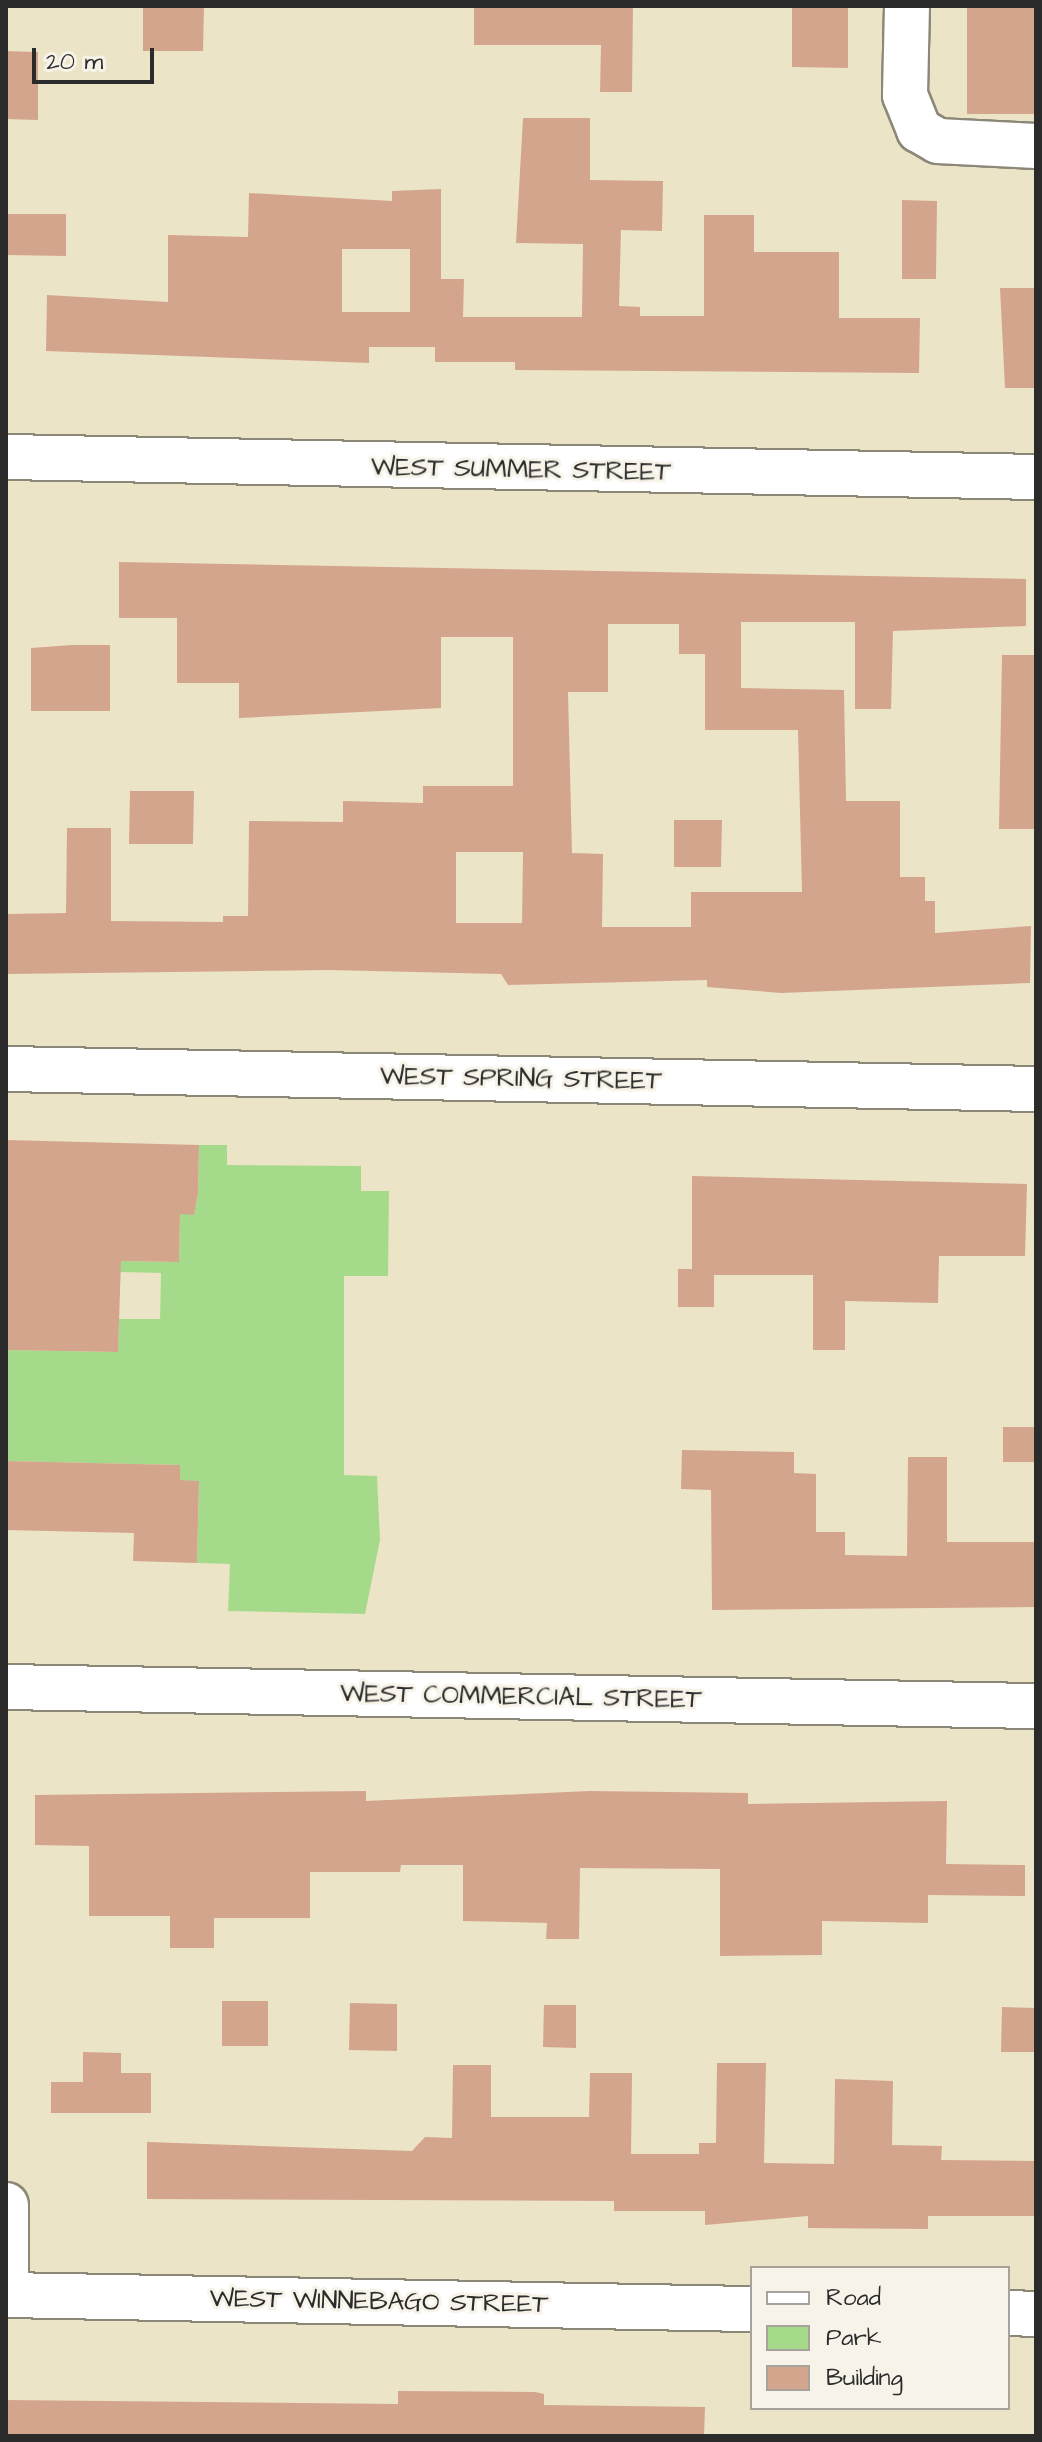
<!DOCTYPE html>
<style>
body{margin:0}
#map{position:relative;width:1042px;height:2442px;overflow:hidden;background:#ece4c6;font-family:"Architects Daughter",sans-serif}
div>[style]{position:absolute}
.green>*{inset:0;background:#a6da8b}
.building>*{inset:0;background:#d4a58d}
.roads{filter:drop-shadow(2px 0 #8c8878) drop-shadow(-2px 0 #8c8878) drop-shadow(0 2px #8c8878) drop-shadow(0 -2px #8c8878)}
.minor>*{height:44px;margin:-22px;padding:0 22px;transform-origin:22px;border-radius:22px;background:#fff}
span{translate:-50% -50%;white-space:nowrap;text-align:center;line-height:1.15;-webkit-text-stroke:6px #f7f3e8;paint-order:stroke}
.street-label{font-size:26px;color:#2b2b2b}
.frame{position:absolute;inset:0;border:8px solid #2b2b2b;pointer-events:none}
.legend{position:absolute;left:750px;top:2266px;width:260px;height:144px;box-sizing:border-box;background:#f7f3e8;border:2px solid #a5a39c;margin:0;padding:10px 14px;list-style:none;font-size:24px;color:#2b2b2b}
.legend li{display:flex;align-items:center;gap:16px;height:40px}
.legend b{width:40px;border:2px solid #a5a39c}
.scale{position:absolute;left:32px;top:48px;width:122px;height:36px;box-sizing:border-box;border:4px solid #2b2b2b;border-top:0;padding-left:10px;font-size:24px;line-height:28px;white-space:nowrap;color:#2b2b2b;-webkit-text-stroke:6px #f7f3e8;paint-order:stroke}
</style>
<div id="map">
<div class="green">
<i style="clip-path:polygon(199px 1145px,227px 1145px,227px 1165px,361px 1166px,361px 1191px,389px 1191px,388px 1276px,344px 1276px,344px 1475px,377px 1476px,380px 1540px,365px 1614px,228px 1611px,230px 1564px,197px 1563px,199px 1482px,180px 1480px,180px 1465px,6px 1461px,6px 1350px,118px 1352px,119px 1319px,160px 1319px,161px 1273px,120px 1272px,120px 1261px,179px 1262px,180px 1214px,194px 1214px,198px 1193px)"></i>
</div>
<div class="building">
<i style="clip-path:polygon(143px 6px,204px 6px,203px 51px,143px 51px)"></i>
<i style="clip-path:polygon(474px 6px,633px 6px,632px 92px,600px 92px,601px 45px,474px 45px)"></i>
<i style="clip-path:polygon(792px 6px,848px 6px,848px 68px,792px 67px)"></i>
<i style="clip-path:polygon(967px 6px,1036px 6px,1036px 114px,967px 114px)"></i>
<i style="clip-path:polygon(6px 51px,38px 52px,38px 120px,6px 119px)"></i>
<i style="clip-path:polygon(evenodd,523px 118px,590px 118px,590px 180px,663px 181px,662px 231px,621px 230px,619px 306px,640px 307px,640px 316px,704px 316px,704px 215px,754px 215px,754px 252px,839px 252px,839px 318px,920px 318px,919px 373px,515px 370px,515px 362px,435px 362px,435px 347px,369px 347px,369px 363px,46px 351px,47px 295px,168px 302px,168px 235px,248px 237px,249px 193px,392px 201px,392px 191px,441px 189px,441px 279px,464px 279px,463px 317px,582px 317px,583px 244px,516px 243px,523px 118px,342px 249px,410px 249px,410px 312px,342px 312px,342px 249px)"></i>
<i style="clip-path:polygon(902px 200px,937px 201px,936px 279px,902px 279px)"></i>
<i style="clip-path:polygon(6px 214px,66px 214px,66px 256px,6px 255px)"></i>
<i style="clip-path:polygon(1000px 288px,1036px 288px,1036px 388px,1005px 388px)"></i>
<i style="clip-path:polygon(evenodd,119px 562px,1026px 579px,1026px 626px,893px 631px,891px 709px,855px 709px,855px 622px,741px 622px,741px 688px,844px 690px,846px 801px,900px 801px,900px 877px,925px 877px,925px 901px,935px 901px,935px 933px,1031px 926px,1030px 983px,781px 993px,707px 987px,707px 980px,508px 985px,501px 974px,329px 970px,6px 974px,6px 914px,66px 913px,67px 828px,111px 828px,111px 921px,223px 922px,223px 916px,248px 916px,249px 821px,343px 822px,343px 801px,423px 803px,423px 786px,513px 786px,513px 637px,441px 637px,441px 708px,239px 718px,239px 683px,177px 683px,177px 618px,119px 618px,119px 562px,608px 624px,679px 624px,679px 654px,705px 654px,705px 730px,798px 730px,802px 892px,691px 892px,691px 927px,602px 927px,603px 854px,572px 853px,568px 692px,608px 692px,608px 624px,119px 562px,456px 852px,523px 852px,522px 923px,456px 923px,456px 852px)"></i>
<i style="clip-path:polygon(72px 645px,110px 645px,110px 711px,31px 711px,31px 648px)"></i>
<i style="clip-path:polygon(1002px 655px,1036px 655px,1036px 829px,999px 829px)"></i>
<i style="clip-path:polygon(130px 791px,194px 791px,193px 844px,129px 844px)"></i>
<i style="clip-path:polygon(674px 820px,722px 820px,721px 867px,674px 867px)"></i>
<i style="clip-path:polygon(6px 1140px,199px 1145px,198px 1193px,194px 1215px,180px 1214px,179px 1262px,121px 1261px,118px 1352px,6px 1350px)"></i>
<i style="clip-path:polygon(692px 1176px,1027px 1184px,1025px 1256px,939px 1256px,938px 1303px,845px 1301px,845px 1350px,813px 1350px,813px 1275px,714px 1275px,714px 1307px,678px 1307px,678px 1269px,692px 1269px)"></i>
<i style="clip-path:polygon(1003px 1427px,1036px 1427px,1036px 1462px,1003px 1462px)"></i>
<i style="clip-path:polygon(682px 1450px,794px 1452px,794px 1473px,816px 1474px,816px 1532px,845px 1532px,845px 1555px,907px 1556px,908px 1457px,947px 1457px,947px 1542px,1036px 1542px,1036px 1607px,712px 1610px,711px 1490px,681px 1489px)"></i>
<i style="clip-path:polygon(6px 1461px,180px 1465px,180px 1480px,199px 1481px,197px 1563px,133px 1561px,134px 1533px,6px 1530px)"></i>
<i style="clip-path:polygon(366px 1791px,366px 1801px,589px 1791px,748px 1793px,748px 1804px,947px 1801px,946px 1864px,1025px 1865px,1025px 1896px,928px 1895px,928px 1923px,822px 1921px,822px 1955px,720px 1956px,720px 1869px,580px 1868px,579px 1939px,546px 1939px,547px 1923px,463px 1921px,463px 1865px,401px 1865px,400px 1872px,310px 1872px,310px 1918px,214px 1918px,214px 1948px,170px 1948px,170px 1916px,89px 1916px,89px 1846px,35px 1845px,35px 1795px)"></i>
<i style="clip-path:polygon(222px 2001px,268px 2001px,268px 2046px,222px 2046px)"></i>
<i style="clip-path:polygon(350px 2003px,397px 2004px,397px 2051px,349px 2050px)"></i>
<i style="clip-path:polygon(544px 2005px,576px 2005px,576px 2048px,543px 2047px)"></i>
<i style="clip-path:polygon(1002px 2007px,1036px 2008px,1036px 2052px,1001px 2052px)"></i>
<i style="clip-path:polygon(83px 2052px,121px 2053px,121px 2073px,151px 2073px,151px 2113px,51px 2113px,51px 2082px,83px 2082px)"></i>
<i style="clip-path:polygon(717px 2063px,766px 2063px,764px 2163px,834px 2164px,835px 2079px,893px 2081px,892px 2145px,942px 2146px,941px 2160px,1036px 2161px,1035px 2216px,928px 2216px,928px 2229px,808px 2228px,808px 2216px,705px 2225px,705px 2211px,614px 2211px,614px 2201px,147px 2199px,147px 2142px,412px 2151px,425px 2137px,452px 2138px,453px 2065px,491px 2065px,491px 2117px,589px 2117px,590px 2073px,632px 2073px,631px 2154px,699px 2154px,699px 2143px,716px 2143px)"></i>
<i style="clip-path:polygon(398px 2391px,535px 2392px,544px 2394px,544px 2405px,705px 2407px,704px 2436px,6px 2436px,6px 2400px,398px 2404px)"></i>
</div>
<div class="roads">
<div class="minor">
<i style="left:907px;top:6px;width:89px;rotate:91.3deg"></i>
<i style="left:905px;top:95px;width:38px;rotate:68deg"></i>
<i style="left:919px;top:130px;width:22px;rotate:30deg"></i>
<i style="left:938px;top:141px;width:98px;rotate:2.9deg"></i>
<i style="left:6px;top:457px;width:1030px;rotate:1.11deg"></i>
<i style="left:6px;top:1069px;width:1030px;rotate:1.11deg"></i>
<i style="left:6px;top:1687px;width:1030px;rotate:1.06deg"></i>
<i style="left:6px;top:2205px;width:90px;rotate:90deg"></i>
<i style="left:6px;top:2295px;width:746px;rotate:1.08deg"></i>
<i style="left:1008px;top:2313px;width:28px;rotate:2deg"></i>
</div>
</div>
<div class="street-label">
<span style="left:521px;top:470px;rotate:1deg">WEST SUMMER STREET</span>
<span style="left:521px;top:1079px;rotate:1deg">WEST SPRING STREET</span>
<span style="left:521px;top:1697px;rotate:1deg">WEST COMMERCIAL STREET</span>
<span style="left:379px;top:2302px;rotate:1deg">WEST WINNEBAGO STREET</span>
</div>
<div class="frame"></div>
<ul class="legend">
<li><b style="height:10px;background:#fff"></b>Road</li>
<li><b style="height:22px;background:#a6da8b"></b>Park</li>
<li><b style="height:22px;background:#d4a58d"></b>Building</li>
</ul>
<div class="scale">20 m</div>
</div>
